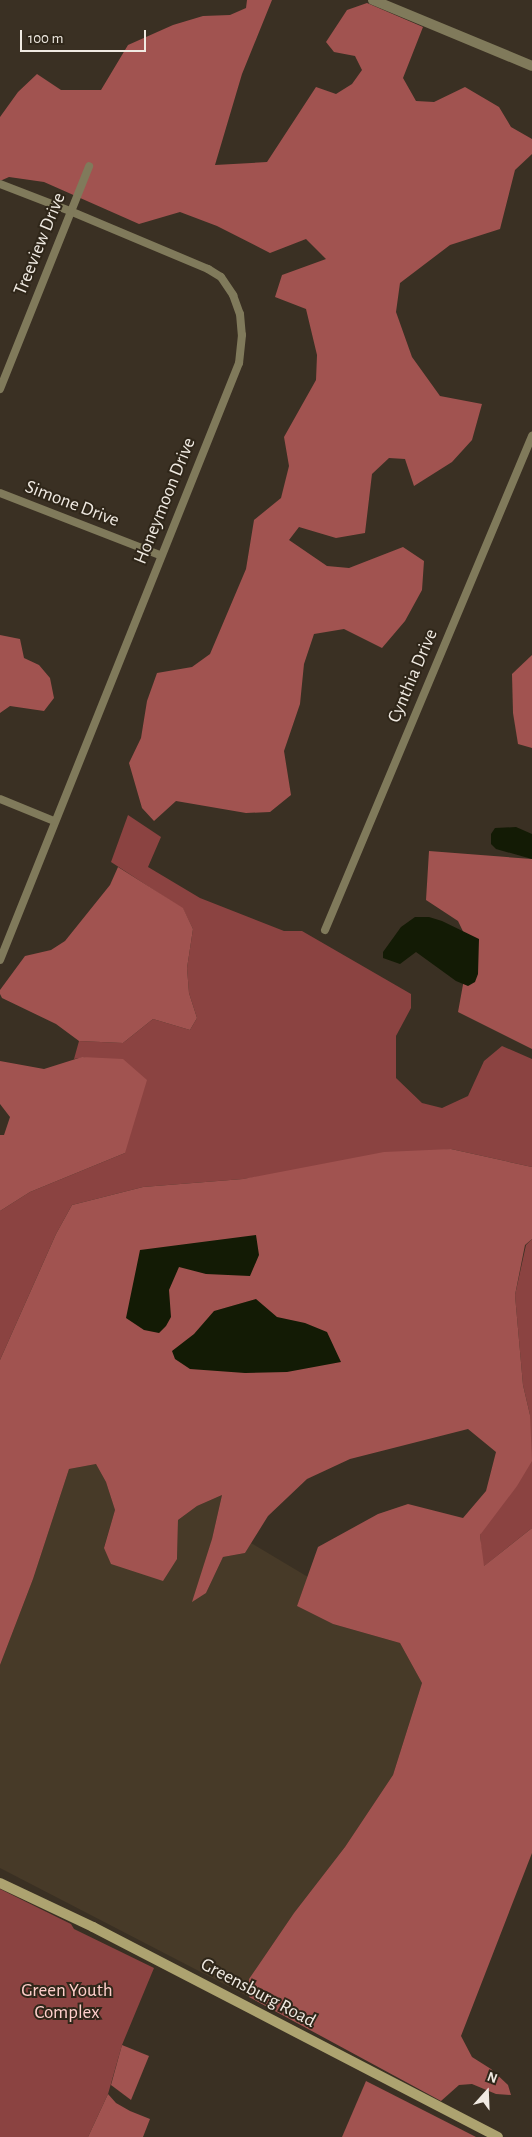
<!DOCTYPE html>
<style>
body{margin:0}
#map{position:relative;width:532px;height:2137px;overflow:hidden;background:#3a3023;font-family:"Alegreya Sans",sans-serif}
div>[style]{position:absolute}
.built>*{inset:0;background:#473a28}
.green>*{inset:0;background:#8b4341}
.forest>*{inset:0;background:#a15350}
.water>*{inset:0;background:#131b05}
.minor>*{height:8px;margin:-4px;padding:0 4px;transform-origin:4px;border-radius:4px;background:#807a5b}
.tertiary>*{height:10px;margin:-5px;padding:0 5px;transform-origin:5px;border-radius:5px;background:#807a5b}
.secondary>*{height:10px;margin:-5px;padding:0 5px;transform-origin:5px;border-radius:5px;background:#ada370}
span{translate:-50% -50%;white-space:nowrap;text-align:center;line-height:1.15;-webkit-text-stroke:4px #2f2619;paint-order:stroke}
.street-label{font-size:19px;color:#f0eae2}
.park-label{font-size:19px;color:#ffd0cc}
.north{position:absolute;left:462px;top:2067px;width:50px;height:50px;-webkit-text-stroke:4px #2f2619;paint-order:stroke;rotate:20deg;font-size:14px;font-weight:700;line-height:20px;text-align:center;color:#f0eae2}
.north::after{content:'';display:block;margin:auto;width:18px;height:22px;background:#f0eae2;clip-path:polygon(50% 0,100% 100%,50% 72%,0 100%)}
.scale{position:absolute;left:20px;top:30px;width:126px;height:22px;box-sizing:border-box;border:2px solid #f0eae2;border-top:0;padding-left:6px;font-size:15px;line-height:18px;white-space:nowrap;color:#f0eae2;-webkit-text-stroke:4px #2f2619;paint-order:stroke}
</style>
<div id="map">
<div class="built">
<i style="clip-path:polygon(96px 1464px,106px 1482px,115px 1510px,104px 1547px,177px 1559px,178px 1520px,197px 1506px,222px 1495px,212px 1539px,206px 1593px,223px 1557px,245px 1553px,251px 1543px,308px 1577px,297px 1606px,333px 1624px,400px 1643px,422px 1683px,393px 1775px,345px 1847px,294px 1913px,249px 1979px,249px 1997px,0 1868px,0 1665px,33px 1579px,69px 1469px)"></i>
</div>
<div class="green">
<i style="clip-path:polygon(128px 815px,161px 837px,148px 867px,200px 898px,284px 931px,302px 931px,411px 994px,411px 1008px,396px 1036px,396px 1078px,422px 1103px,442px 1108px,468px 1096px,484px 1061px,502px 1046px,532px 1059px,532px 1167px,451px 1149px,243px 1179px,143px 1187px,72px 1205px,56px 1234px,0 1360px,0 1211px,30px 1192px,125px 1153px,85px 1057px,74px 1059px,79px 1041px,123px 1043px,153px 1019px,190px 1030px,197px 1018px,189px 993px,187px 968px,193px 929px,183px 909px,111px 862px)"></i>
<i style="clip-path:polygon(532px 1239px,532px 1528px,483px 1567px,480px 1535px,530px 1415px,523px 1385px,515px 1295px,526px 1245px)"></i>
<i style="clip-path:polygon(0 1889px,71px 1924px,74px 1929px,154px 1968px,122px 2045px,108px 2094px,88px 2137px,0 2137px)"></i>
</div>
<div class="forest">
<i style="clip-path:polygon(247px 0,272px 0,242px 74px,215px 165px,267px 162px,316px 87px,336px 94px,352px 84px,362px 70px,355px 56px,334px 52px,326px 42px,347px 10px,367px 3px,423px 27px,403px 78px,416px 101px,434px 102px,465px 87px,499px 107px,511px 127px,532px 139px,532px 154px,515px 170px,500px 229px,450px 245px,400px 283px,396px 312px,412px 357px,440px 396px,482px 404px,472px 440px,452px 462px,414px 486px,405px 459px,389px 458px,372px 474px,365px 533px,336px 538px,299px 527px,289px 540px,327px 566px,349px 568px,403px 547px,424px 561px,422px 590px,405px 621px,382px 648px,344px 629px,314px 634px,304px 664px,300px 704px,284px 751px,291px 795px,270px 812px,246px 813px,176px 801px,154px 821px,142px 808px,129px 763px,141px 738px,147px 701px,157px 673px,192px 667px,210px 654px,246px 569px,254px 520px,281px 498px,289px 466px,284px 437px,316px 380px,317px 355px,306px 309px,275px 297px,282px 275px,326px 259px,306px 239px,270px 253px,217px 226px,180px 212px,139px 224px,44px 182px,9px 177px,0 181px,0 117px,18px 92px,37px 74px,61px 90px,101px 90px,128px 45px,173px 25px,203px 16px,230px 15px,246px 8px)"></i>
<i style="clip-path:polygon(0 635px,20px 639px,24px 658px,39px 665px,50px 678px,54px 698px,44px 711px,10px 706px,0 713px)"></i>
<i style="clip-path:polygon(532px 655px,532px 748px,518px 744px,513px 713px,512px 674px)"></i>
<i style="clip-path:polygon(429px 851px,532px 859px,532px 1049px,458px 1012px,470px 946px,458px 921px,426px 900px)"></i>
<i style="clip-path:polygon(118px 867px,183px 908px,193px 929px,187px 968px,189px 993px,197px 1018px,190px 1030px,153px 1019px,123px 1043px,79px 1041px,56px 1024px,2px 998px,0 994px,0 990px,25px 956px,51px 950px,65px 941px,110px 885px)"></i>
<i style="clip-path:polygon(82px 1057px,123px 1059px,147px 1080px,125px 1153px,30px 1192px,0 1211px,0 1135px,4px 1135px,10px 1117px,0 1104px,0 1061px,44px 1069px)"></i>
<i style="clip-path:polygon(451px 1149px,532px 1167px,532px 1239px,525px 1245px,515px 1295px,523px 1385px,530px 1415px,532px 1461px,517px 1486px,480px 1535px,484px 1566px,532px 1528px,532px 1853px,461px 2036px,472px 2057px,491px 2069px,508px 2085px,511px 2095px,496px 2094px,472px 2084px,459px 2085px,441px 2101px,249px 1997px,249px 1979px,294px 1913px,345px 1847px,393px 1775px,422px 1683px,400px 1643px,333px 1624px,297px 1606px,318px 1547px,378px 1514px,408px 1504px,463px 1518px,486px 1491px,496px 1452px,468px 1429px,350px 1459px,307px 1479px,268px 1516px,245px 1553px,223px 1557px,206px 1593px,192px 1602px,212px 1539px,222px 1495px,197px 1506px,178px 1520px,177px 1559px,163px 1581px,111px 1564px,104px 1548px,115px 1510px,106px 1482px,96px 1464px,69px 1469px,33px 1579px,0 1665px,0 1360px,56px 1234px,72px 1205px,143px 1187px,243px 1179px,384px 1152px)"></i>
<i style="clip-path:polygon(122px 2045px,149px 2056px,131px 2100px,111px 2085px)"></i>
<i style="clip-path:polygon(366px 2081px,476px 2137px,342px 2137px)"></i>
<i style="clip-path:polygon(108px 2094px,116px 2103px,130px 2111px,150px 2119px,143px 2137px,88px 2137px)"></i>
</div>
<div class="water">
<i style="clip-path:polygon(516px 827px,532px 834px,532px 859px,496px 849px,491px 844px,491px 834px,495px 828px)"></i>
<i style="clip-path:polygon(415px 917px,429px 917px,442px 921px,479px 939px,478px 974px,475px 982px,468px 986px,456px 981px,416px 952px,400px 964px,383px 958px,383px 952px,401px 927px)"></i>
<i style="clip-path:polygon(256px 1235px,259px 1255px,250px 1276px,206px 1274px,179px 1267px,169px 1290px,171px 1317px,166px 1326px,159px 1333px,144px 1330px,126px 1318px,140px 1250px)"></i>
<i style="clip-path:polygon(256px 1299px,277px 1317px,305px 1323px,327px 1332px,341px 1362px,287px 1372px,245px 1373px,190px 1369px,175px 1359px,172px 1351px,194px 1334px,214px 1311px)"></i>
</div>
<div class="minor">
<i style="left:0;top:184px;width:75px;rotate:21.1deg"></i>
<i style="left:70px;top:211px;width:150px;rotate:22.8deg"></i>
<i style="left:208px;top:269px;width:15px;rotate:32deg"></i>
<i style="left:221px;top:277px;width:22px;rotate:56deg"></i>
<i style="left:233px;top:295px;width:20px;rotate:70deg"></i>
<i style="left:240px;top:314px;width:21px;rotate:85deg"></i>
<i style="left:242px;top:335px;width:28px;rotate:96deg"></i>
<i style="left:239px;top:363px;width:643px;rotate:111.82deg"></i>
<i style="left:0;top:389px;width:240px;rotate:-68.2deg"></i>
<i style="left:0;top:493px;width:172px;rotate:21.2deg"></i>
<i style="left:0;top:799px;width:58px;rotate:22.2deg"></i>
<i style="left:325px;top:930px;width:536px;rotate:-67.26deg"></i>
</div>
<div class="tertiary">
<i style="left:373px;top:0;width:172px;rotate:22.5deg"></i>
</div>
<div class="secondary">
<i style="left:0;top:1883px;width:103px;rotate:25.3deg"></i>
<i style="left:93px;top:1927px;width:456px;rotate:27.4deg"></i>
</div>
<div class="street-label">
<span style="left:40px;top:244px;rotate:-68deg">Treeview Drive</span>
<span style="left:165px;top:501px;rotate:-68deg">Honeymoon Drive</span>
<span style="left:72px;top:504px;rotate:21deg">Simone Drive</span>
<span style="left:413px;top:676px;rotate:-67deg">Cynthia Drive</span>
<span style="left:258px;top:1993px;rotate:28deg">Greensburg Road</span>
</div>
<div class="park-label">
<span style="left:67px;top:2002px">Green Youth<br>Complex</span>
</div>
<div class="north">N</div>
<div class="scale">100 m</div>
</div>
